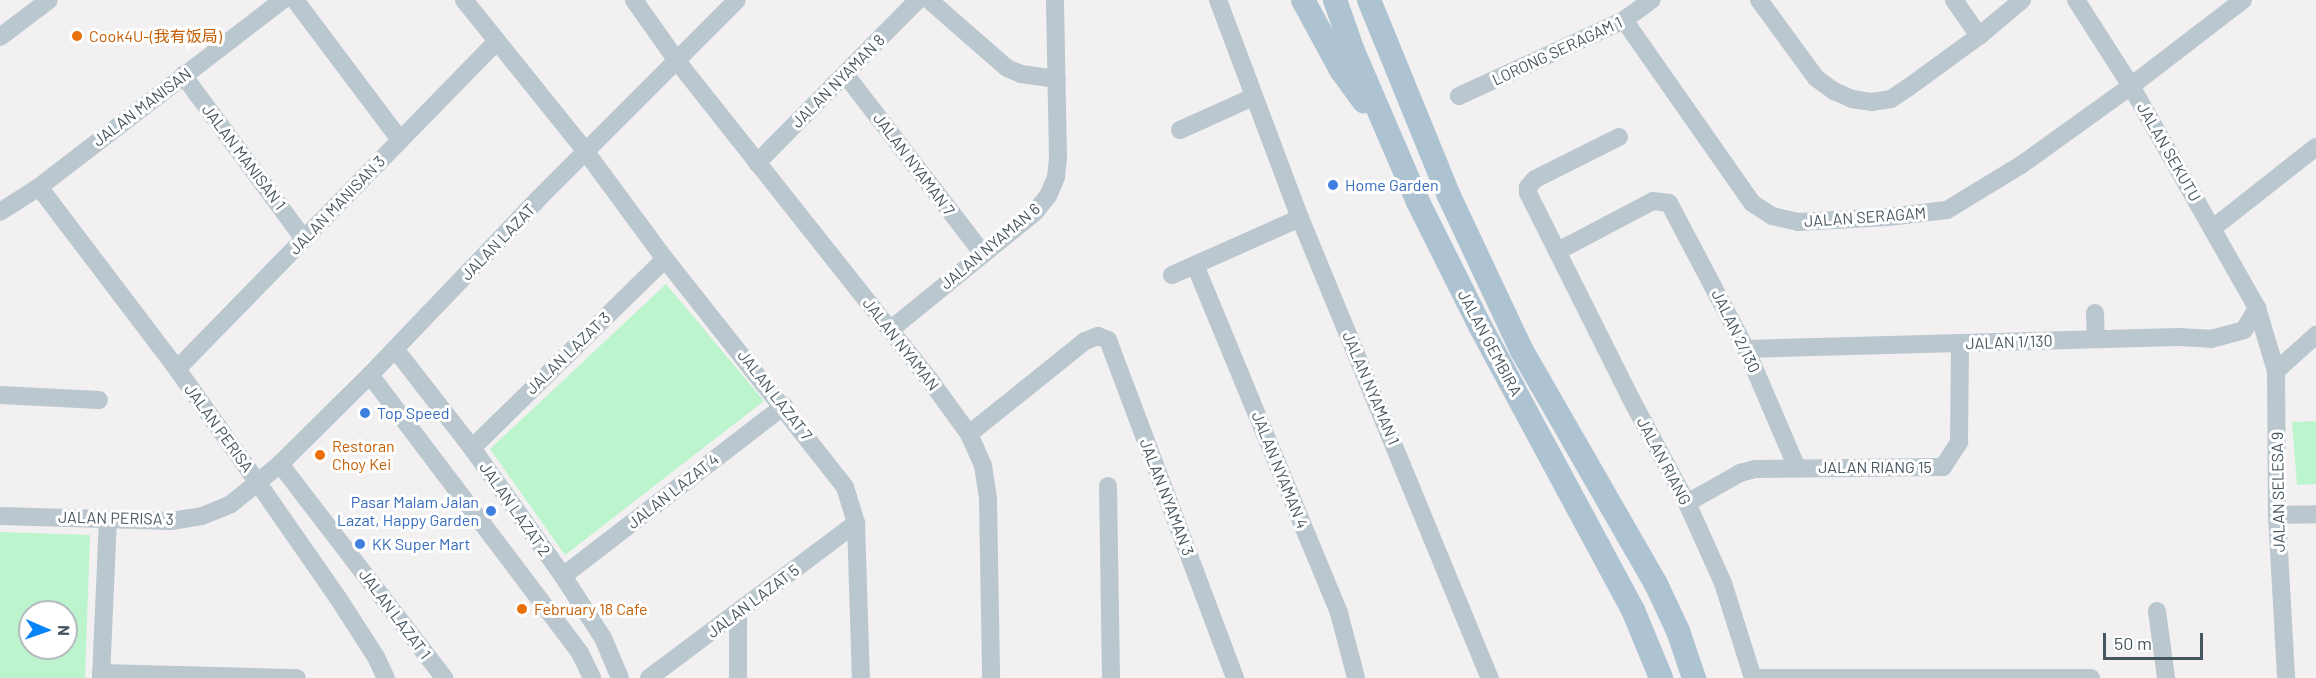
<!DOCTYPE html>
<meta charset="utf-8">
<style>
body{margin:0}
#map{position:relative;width:2316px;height:678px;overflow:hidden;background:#f3f0f1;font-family:Barlow,"Noto Sans SC",sans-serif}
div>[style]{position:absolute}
.green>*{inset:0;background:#bcf4cd}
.minor>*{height:18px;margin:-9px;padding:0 9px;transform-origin:9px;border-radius:9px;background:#bac7cf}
.major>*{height:24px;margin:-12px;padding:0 12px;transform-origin:12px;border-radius:12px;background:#aec3d2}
.dots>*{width:16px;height:16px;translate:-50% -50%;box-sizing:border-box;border:3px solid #fff;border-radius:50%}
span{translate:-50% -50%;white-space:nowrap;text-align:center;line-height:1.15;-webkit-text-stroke:6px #fff;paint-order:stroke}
.food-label{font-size:16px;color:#c56008}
.left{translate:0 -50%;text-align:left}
.street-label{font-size:16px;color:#465660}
.shop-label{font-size:16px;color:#366cbe}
.right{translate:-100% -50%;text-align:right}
.north{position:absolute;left:18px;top:600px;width:60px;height:60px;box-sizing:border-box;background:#fff;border:2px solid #b5bbbf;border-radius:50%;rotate:92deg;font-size:16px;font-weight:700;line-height:24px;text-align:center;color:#465660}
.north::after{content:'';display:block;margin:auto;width:21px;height:27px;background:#0684f7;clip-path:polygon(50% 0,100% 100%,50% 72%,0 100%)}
.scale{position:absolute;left:2103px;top:633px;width:100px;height:27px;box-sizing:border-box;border:3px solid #465660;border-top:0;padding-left:8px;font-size:18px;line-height:21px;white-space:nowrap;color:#465660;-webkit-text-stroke:4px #fff;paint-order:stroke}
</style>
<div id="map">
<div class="green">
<i style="clip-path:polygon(666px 284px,764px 401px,565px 555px,490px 449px)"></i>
<i style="clip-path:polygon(2316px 421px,2316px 484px,2297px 485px,2292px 422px)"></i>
<i style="clip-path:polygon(evenodd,0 532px,90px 535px,85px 678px,0 678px,0 532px,30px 612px,66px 612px,66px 648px,30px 648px,30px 612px)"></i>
</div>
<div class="minor">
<i style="left:295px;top:0;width:175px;rotate:53.1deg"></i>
<i style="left:464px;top:0;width:195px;rotate:51.2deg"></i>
<i style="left:586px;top:152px;width:133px;rotate:53.6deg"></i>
<i style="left:665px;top:259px;width:290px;rotate:51.7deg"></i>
<i style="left:845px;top:487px;width:38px;rotate:73deg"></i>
<i style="left:856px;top:523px;width:155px;rotate:88.2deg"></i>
<i style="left:634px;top:0;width:75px;rotate:54.8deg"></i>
<i style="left:677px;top:61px;width:411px;rotate:51.6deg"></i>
<i style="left:932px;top:383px;width:63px;rotate:54deg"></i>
<i style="left:969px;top:434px;width:35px;rotate:66deg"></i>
<i style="left:983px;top:466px;width:33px;rotate:81deg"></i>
<i style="left:988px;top:499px;width:179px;rotate:89deg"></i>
<i style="left:929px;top:0;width:103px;rotate:41.1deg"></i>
<i style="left:1007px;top:68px;width:15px;rotate:23deg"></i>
<i style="left:1021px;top:74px;width:36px;rotate:8deg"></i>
<i style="left:1218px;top:0;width:233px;rotate:69.4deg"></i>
<i style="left:1300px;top:218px;width:498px;rotate:67.6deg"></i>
<i style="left:1759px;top:0;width:97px;rotate:53.8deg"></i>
<i style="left:1816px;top:78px;width:22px;rotate:36deg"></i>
<i style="left:1834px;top:91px;width:20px;rotate:24deg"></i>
<i style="left:1852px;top:99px;width:20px;rotate:9deg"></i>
<i style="left:1872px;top:102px;width:19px;rotate:-9deg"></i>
<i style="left:1891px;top:99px;width:22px;rotate:-34deg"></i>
<i style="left:1909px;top:87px;width:87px;rotate:-36.1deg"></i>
<i style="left:1979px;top:36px;width:56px;rotate:-39.9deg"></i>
<i style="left:1954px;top:0;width:44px;rotate:55.2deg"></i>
<i style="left:2076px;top:0;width:102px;rotate:57.4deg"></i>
<i style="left:2131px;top:86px;width:255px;rotate:60.4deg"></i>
<i style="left:2257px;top:308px;width:66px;rotate:73.2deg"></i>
<i style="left:2276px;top:371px;width:144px;rotate:89.6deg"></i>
<i style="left:2277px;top:515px;width:163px;rotate:86.8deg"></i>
<i style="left:1624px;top:20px;width:223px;rotate:55deg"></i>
<i style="left:1752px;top:203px;width:24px;rotate:33deg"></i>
<i style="left:1772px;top:216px;width:27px;rotate:13deg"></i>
<i style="left:1798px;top:222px;width:90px;rotate:-3.2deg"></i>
<i style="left:1888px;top:217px;width:59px;rotate:-6.8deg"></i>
<i style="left:1947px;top:210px;width:87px;rotate:-31.3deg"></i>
<i style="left:2021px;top:165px;width:135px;rotate:-35.7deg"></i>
<i style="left:2131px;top:86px;width:141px;rotate:-37.5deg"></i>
<i style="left:0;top:37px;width:61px;rotate:-37.1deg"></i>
<i style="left:845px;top:74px;width:227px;rotate:52.5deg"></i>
<i style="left:183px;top:75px;width:204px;rotate:53.6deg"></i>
<i style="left:1459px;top:96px;width:182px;rotate:-24.7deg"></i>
<i style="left:1624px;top:20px;width:34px;rotate:-36deg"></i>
<i style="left:1180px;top:130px;width:80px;rotate:-24.3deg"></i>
<i style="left:1619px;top:137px;width:94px;rotate:153.4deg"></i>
<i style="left:1535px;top:179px;width:11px;rotate:131deg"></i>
<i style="left:1528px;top:187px;width:6px;rotate:90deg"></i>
<i style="left:1528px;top:193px;width:230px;rotate:63.4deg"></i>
<i style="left:1631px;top:399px;width:118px;rotate:61.7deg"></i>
<i style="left:1687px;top:503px;width:88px;rotate:65.8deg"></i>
<i style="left:1723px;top:583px;width:100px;rotate:72.5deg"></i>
<i style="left:757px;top:163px;width:229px;rotate:-45.4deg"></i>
<i style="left:39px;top:187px;width:228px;rotate:52.8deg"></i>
<i style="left:177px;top:369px;width:140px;rotate:54.6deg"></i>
<i style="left:258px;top:483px;width:140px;rotate:55.2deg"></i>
<i style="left:338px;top:598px;width:70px;rotate:57.2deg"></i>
<i style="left:376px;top:657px;width:23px;rotate:65deg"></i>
<i style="left:0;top:212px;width:46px;rotate:-32.7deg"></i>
<i style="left:39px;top:187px;width:307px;rotate:-37.5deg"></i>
<i style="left:2213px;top:228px;width:131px;rotate:-38.2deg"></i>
<i style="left:1558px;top:251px;width:107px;rotate:-27.8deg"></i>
<i style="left:1653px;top:201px;width:16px;rotate:7deg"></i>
<i style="left:1669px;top:203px;width:165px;rotate:62.2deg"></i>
<i style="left:1746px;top:349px;width:129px;rotate:66.8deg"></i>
<i style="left:1195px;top:265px;width:377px;rotate:67.5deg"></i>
<i style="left:1339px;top:613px;width:67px;rotate:75.3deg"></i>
<i style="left:1172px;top:275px;width:140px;rotate:-24deg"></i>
<i style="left:2095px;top:313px;width:26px;rotate:88deg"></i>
<i style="left:890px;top:330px;width:187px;rotate:-39.1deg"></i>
<i style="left:1035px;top:212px;width:21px;rotate:-51deg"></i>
<i style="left:1048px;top:196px;width:21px;rotate:-67deg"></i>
<i style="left:1056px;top:177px;width:18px;rotate:-84deg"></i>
<i style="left:1058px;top:159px;width:159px;rotate:-91.1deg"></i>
<i style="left:395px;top:349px;width:125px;rotate:52.1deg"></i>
<i style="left:472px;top:448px;width:157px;rotate:54.6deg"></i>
<i style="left:563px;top:576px;width:74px;rotate:57.2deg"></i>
<i style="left:603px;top:638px;width:43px;rotate:67deg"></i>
<i style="left:1746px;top:349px;width:432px;rotate:-1.6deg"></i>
<i style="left:2178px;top:337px;width:33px;rotate:3deg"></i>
<i style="left:2211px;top:339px;width:34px;rotate:-15deg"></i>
<i style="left:2244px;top:330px;width:26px;rotate:-59deg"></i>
<i style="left:177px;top:369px;width:458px;rotate:-45.7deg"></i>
<i style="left:2276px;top:371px;width:54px;rotate:-42deg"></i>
<i style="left:370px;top:375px;width:348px;rotate:52.9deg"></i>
<i style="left:580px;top:653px;width:28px;rotate:64deg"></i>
<i style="left:0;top:395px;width:99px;rotate:2.9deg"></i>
<i style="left:969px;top:434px;width:149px;rotate:-38.7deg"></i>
<i style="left:1085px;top:341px;width:14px;rotate:-21deg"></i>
<i style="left:1098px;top:336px;width:11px;rotate:22deg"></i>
<i style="left:1108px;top:340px;width:361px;rotate:69.4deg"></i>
<i style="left:472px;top:448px;width:270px;rotate:-44.4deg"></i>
<i style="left:280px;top:464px;width:270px;rotate:52.5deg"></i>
<i style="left:1108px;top:486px;width:192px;rotate:89.1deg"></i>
<i style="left:1687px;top:503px;width:61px;rotate:-29.5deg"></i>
<i style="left:1740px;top:473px;width:16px;rotate:-15deg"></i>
<i style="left:1755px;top:469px;width:188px;rotate:-0.6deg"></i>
<i style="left:1943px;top:467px;width:30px;rotate:-57deg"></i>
<i style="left:1959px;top:442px;width:99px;rotate:-89.4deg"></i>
<i style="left:2277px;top:515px;width:39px;rotate:-1deg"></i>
<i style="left:0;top:516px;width:171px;rotate:1.7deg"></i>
<i style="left:171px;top:521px;width:31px;rotate:-9deg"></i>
<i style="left:202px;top:516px;width:31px;rotate:-22deg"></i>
<i style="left:231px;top:504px;width:63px;rotate:-39.2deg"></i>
<i style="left:280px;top:464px;width:127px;rotate:-44.7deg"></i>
<i style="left:370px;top:375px;width:243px;rotate:-46.3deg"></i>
<i style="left:538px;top:199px;width:281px;rotate:-45deg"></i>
<i style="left:563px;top:576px;width:279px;rotate:-37.6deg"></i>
<i style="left:2157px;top:611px;width:68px;rotate:82.3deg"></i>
<i style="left:101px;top:673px;width:196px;rotate:1.5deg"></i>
<i style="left:101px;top:678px;width:159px;rotate:-87.5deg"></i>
<i style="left:649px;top:678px;width:259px;rotate:-36.8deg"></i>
<i style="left:738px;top:678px;width:65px;rotate:-90deg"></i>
<i style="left:1753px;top:678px;width:338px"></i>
</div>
<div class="major">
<i style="left:1303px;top:0;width:80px;rotate:61.5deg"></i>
<i style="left:1341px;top:70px;width:39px;rotate:54deg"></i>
<i style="left:1335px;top:0;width:54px;rotate:70.6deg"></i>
<i style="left:1353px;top:51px;width:164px;rotate:66.7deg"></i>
<i style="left:1418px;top:202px;width:139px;rotate:63.4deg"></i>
<i style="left:1480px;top:326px;width:323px;rotate:61.7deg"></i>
<i style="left:1633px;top:610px;width:74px;rotate:67.6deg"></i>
<i style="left:1369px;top:0;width:212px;rotate:67.8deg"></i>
<i style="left:1449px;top:196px;width:171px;rotate:64.8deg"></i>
<i style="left:1522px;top:351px;width:269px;rotate:60.1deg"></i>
<i style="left:1656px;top:584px;width:52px;rotate:64.9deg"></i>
<i style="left:1678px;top:631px;width:50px;rotate:71.2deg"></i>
</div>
<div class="dots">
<i style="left:77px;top:36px;background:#e8710a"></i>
<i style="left:1333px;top:185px;background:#3f7fe0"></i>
<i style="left:365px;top:413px;background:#3f7fe0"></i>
<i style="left:320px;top:455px;background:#e8710a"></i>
<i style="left:491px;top:511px;background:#3f7fe0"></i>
<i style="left:360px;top:544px;background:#3f7fe0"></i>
<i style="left:522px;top:609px;background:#e8710a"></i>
</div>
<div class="food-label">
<span class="left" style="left:89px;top:36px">Cook4U-(我有饭局)</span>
<span class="left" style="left:332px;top:455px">Restoran<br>Choy Kei</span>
<span class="left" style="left:534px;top:609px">February 18 Cafe</span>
</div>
<div class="street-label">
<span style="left:1557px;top:51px;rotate:-25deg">LORONG SERAGAM 1</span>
<span style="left:838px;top:81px;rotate:-45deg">JALAN NYAMAN 8</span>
<span style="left:142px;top:107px;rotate:-37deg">JALAN MANISAN</span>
<span style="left:2169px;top:152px;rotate:60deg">JALAN SEKUTU</span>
<span style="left:244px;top:157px;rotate:53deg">JALAN MANISAN 1</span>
<span style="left:914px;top:164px;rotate:53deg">JALAN NYAMAN 7</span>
<span style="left:337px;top:205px;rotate:-46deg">JALAN MANISAN 3</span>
<span style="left:1865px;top:217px;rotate:-4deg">JALAN SERAGAM</span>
<span style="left:498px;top:242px;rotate:-46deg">JALAN LAZAT</span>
<span style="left:990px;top:246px;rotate:-40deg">JALAN NYAMAN 6</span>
<span style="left:1736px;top:331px;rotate:64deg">JALAN 2/130</span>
<span style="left:2009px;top:342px;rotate:-2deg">JALAN 1/130</span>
<span style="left:1490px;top:343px;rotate:62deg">JALAN GEMBIRA</span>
<span style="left:901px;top:344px;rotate:52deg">JALAN NYAMAN</span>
<span style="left:568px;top:353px;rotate:-44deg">JALAN LAZAT 3</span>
<span style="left:1371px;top:388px;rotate:67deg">JALAN NYAMAN 1</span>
<span style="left:775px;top:395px;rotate:52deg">JALAN LAZAT 7</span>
<span style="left:219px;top:428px;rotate:54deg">JALAN PERISA</span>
<span style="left:1664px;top:461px;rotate:62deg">JALAN RIANG</span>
<span style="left:1875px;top:467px">JALAN RIANG 15</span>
<span style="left:1280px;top:470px;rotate:68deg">JALAN NYAMAN 4</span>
<span style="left:673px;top:491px;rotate:-38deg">JALAN LAZAT 4</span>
<span style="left:2278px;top:492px;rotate:-91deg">JALAN SELESA 9</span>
<span style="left:1167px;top:497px;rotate:69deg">JALAN NYAMAN 3</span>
<span style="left:515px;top:509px;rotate:55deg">JALAN LAZAT 2</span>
<span style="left:116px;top:518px;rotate:1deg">JALAN PERISA 3</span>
<span style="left:753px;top:601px;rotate:-37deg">JALAN LAZAT 5</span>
<span style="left:395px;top:614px;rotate:53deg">JALAN LAZAT 1</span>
</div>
<div class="shop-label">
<span class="left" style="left:1345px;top:185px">Home Garden</span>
<span class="left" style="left:377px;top:413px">Top Speed</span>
<span class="right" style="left:479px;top:511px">Pasar Malam Jalan<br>Lazat, Happy Garden</span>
<span class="left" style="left:372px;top:544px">KK Super Mart</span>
</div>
<div class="north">N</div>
<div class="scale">50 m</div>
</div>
